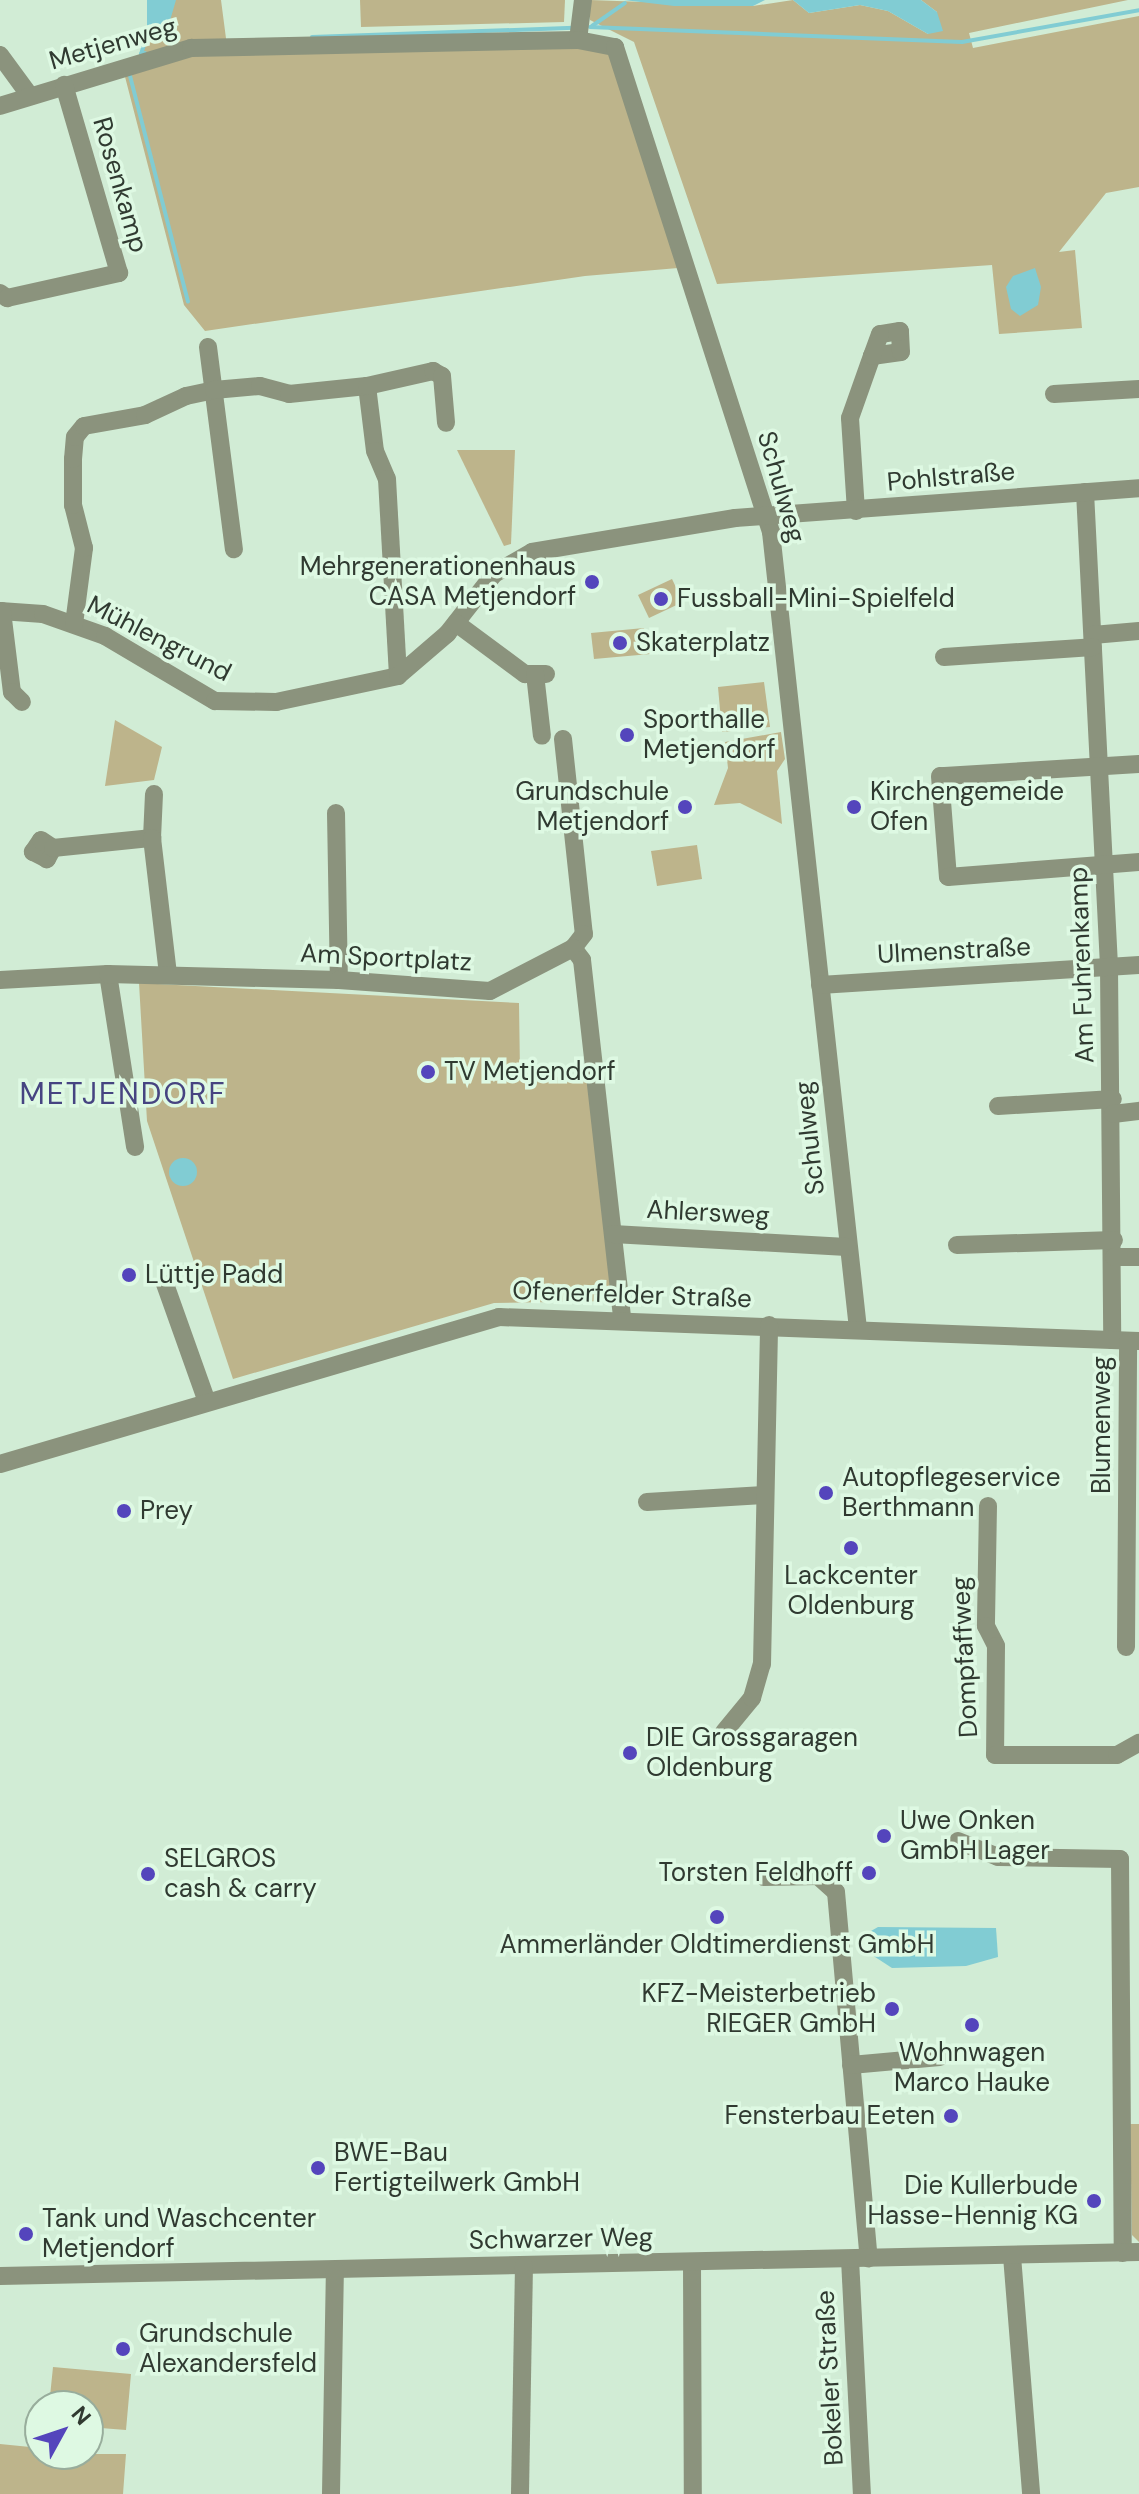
<!DOCTYPE html>
<meta charset="utf-8">
<style>
body{margin:0}
#map{position:relative;width:1139px;height:2494px;overflow:hidden;background:#d1ecd5;font-family:"DM Sans",sans-serif}
div>[style]{position:absolute}
.green>*{inset:0;background:#bdb48b}
.water>*{inset:0;background:#81ccd3}
.round{border-radius:50%}
.stream>*{height:4px;margin:-2px;padding:0 2px;transform-origin:2px;border-radius:2px;background:#81ccd3}
.minor>*{height:18px;margin:-9px;padding:0 9px;transform-origin:9px;border-radius:9px;background:#8b937d}
.dots>*{width:22px;height:22px;translate:-50% -50%;box-sizing:border-box;border:4px solid #def9e3;border-radius:50%}
span{translate:-50% -50%;white-space:nowrap;text-align:center;line-height:1.15;-webkit-text-stroke:7px #def9e3;paint-order:stroke}
.street-label{font-size:26px;color:#303a31}
.poi-label{font-size:26px;color:#303a31}
.right{translate:-100% -50%;text-align:right}
.left{translate:0 -50%;text-align:left}
.quarter-label{font-size:30px;color:#464481;letter-spacing:2px}
.north{position:absolute;left:24px;top:2390px;width:80px;height:80px;box-sizing:border-box;background:#def9e3;border:2px solid #98ad9c;border-radius:50%;rotate:50deg;font-size:22px;font-weight:700;line-height:32px;text-align:center;color:#303a31}
.north::after{content:'';display:block;margin:auto;width:28px;height:36px;background:#5445bc;clip-path:polygon(50% 0,100% 100%,50% 72%,0 100%)}
</style>
<div id="map">
<div class="green">
<i style="clip-path:polygon(147px 0,221px 0,227px 46px,612px 48px,678px 268px,585px 276px,205px 331px,184px 305px,123px 69px,138px 66px,147px 36px)"></i>
<i style="clip-path:polygon(360px 0,565px 0,564px 22px,361px 27px)"></i>
<i style="clip-path:polygon(590px 0,753px 6px,793px 0,809px 13px,860px 5px,888px 11px,928px 34px,937px 12px,921px 0,1128px 0,969px 33px,973px 48px,1139px 16px,1139px 187px,1106px 193px,1059px 252px,1075px 250px,1082px 328px,999px 334px,992px 265px,717px 284px,634px 42px,590px 20px)"></i>
<i style="clip-path:polygon(457px 450px,515px 450px,511px 544px,504px 546px)"></i>
<i style="clip-path:polygon(672px 579px,683px 602px,649px 618px,638px 595px)"></i>
<i style="clip-path:polygon(644px 628px,650px 654px,594px 659px,591px 633px)"></i>
<i style="clip-path:polygon(764px 682px,770px 727px,722px 732px,718px 687px)"></i>
<i style="clip-path:polygon(115px 720px,162px 747px,154px 780px,105px 786px)"></i>
<i style="clip-path:polygon(781px 732px,785px 759px,777px 771px,782px 824px,740px 803px,714px 805px,728px 768px,725px 742px)"></i>
<i style="clip-path:polygon(697px 845px,702px 879px,657px 886px,651px 851px)"></i>
<i style="clip-path:polygon(139px 983px,519px 1003px,520px 1072px,591px 1082px,614px 1301px,494px 1303px,233px 1379px,147px 1121px)"></i>
<i style="clip-path:polygon(1130px 2124px,1139px 2124px,1139px 2242px,1132px 2235px)"></i>
<i style="clip-path:polygon(53px 2367px,131px 2374px,126px 2430px,88px 2427px,88px 2406px,49px 2406px)"></i>
<i style="clip-path:polygon(0 2444px,40px 2448px,40px 2454px,126px 2454px,123px 2494px,0 2494px)"></i>
</div>
<div class="water">
<i style="clip-path:polygon(147px 0,176px 0,169px 24px,147px 36px)"></i>
<i style="clip-path:polygon(624px 0,765px 0,753px 6px,674px 6px)"></i>
<i style="clip-path:polygon(793px 0,921px 0,937px 12px,943px 31px,928px 34px,888px 11px,860px 5px,809px 13px)"></i>
<i style="clip-path:polygon(1035px 268px,1041px 287px,1038px 305px,1020px 316px,1011px 309px,1006px 287px,1013px 276px)"></i>
<i class="round" style="left:169px;top:1158px;width:28px;height:28px"></i>
<i style="clip-path:polygon(878px 1927px,996px 1928px,998px 1957px,966px 1966px,892px 1968px,872px 1955px,871px 1931px)"></i>
</div>
<div class="stream">
<i style="left:592px;top:26px;width:40px;rotate:-34.9deg"></i>
<i style="left:590px;top:27px;width:372px;rotate:2.3deg"></i>
<i style="left:962px;top:42px;width:180px;rotate:-10.2deg"></i>
<i style="left:312px;top:37px;width:262px;rotate:-2deg"></i>
<i style="left:145px;top:53px;width:4px;rotate:166deg"></i>
<i style="left:141px;top:54px;width:19px;rotate:-72deg"></i>
<i style="left:129px;top:72px;width:237px;rotate:75.6deg"></i>
</div>
<div class="minor">
<i style="left:578px;top:40px;width:40px;rotate:-82.9deg"></i>
<i style="left:0;top:55px;width:51px;rotate:53.8deg"></i>
<i style="left:0;top:106px;width:200px;rotate:-16.9deg"></i>
<i style="left:191px;top:48px;width:387px;rotate:-1.2deg"></i>
<i style="left:578px;top:40px;width:38px;rotate:11deg"></i>
<i style="left:615px;top:47px;width:509px;rotate:72.17deg"></i>
<i style="left:771px;top:532px;width:802px;rotate:83.77deg"></i>
<i style="left:0;top:293px;width:9px;rotate:36deg"></i>
<i style="left:7px;top:298px;width:115px;rotate:-12.6deg"></i>
<i style="left:119px;top:273px;width:196px;rotate:-106.3deg"></i>
<i style="left:208px;top:347px;width:204px;rotate:82.7deg"></i>
<i style="left:367px;top:386px;width:65px;rotate:83deg"></i>
<i style="left:375px;top:451px;width:30px;rotate:67deg"></i>
<i style="left:387px;top:479px;width:197px;rotate:86.8deg"></i>
<i style="left:1054px;top:394px;width:85px;rotate:-3.4deg"></i>
<i style="left:1085px;top:492px;width:476px;rotate:87.1deg"></i>
<i style="left:1109px;top:967px;width:373px;rotate:89.5deg"></i>
<i style="left:856px;top:511px;width:93px;rotate:-93.7deg"></i>
<i style="left:850px;top:418px;width:66px;rotate:-70.5deg"></i>
<i style="left:872px;top:356px;width:29px;rotate:-8deg"></i>
<i style="left:901px;top:352px;width:21px;rotate:-93deg"></i>
<i style="left:900px;top:331px;width:20px;rotate:171deg"></i>
<i style="left:880px;top:334px;width:23px;rotate:110deg"></i>
<i style="left:0;top:611px;width:43px;rotate:4deg"></i>
<i style="left:43px;top:614px;width:66px;rotate:19.5deg"></i>
<i style="left:105px;top:636px;width:128px;rotate:30.6deg"></i>
<i style="left:215px;top:701px;width:61px;rotate:0.9deg"></i>
<i style="left:276px;top:702px;width:125px;rotate:-12deg"></i>
<i style="left:398px;top:676px;width:65px;rotate:-40.6deg"></i>
<i style="left:447px;top:634px;width:76px;rotate:-51.9deg"></i>
<i style="left:494px;top:574px;width:44px;rotate:-30.1deg"></i>
<i style="left:532px;top:552px;width:206px;rotate:-9.5deg"></i>
<i style="left:735px;top:518px;width:405px;rotate:-4.2deg"></i>
<i style="left:2px;top:611px;width:82px;rotate:83deg"></i>
<i style="left:12px;top:692px;width:14px;rotate:45deg"></i>
<i style="left:456px;top:623px;width:86px;rotate:36.5deg"></i>
<i style="left:525px;top:674px;width:21px"></i>
<i style="left:74px;top:624px;width:77px;rotate:-82.5deg"></i>
<i style="left:84px;top:548px;width:44px;rotate:-104.3deg"></i>
<i style="left:73px;top:505px;width:46px;rotate:-90deg"></i>
<i style="left:73px;top:459px;width:22px;rotate:-85deg"></i>
<i style="left:75px;top:437px;width:14px;rotate:-51deg"></i>
<i style="left:84px;top:426px;width:62px;rotate:-10.2deg"></i>
<i style="left:145px;top:415px;width:45px;rotate:-24.9deg"></i>
<i style="left:186px;top:396px;width:29px;rotate:-12deg"></i>
<i style="left:214px;top:390px;width:46px;rotate:-5deg"></i>
<i style="left:260px;top:386px;width:30px;rotate:15deg"></i>
<i style="left:289px;top:394px;width:78px;rotate:-5.9deg"></i>
<i style="left:367px;top:386px;width:68px;rotate:-12.8deg"></i>
<i style="left:433px;top:371px;width:10px;rotate:29deg"></i>
<i style="left:442px;top:376px;width:47px;rotate:85.1deg"></i>
<i style="left:1093px;top:635px;width:46px;rotate:-5deg"></i>
<i style="left:944px;top:657px;width:149px;rotate:-3.8deg"></i>
<i style="left:535px;top:674px;width:62px;rotate:83.6deg"></i>
<i style="left:563px;top:739px;width:196px;rotate:83.9deg"></i>
<i style="left:584px;top:934px;width:18px;rotate:128deg"></i>
<i style="left:1139px;top:764px;width:199px;rotate:176.5deg"></i>
<i style="left:940px;top:776px;width:101px;rotate:85.5deg"></i>
<i style="left:948px;top:877px;width:192px;rotate:-4.5deg"></i>
<i style="left:336px;top:813px;width:167px;rotate:89deg"></i>
<i style="left:152px;top:838px;width:44px;rotate:-87.4deg"></i>
<i style="left:53px;top:848px;width:13px;rotate:119deg"></i>
<i style="left:47px;top:859px;width:16px;rotate:-153deg"></i>
<i style="left:33px;top:852px;width:14px;rotate:-56deg"></i>
<i style="left:41px;top:840px;width:14px;rotate:34deg"></i>
<i style="left:53px;top:848px;width:100px;rotate:-5.8deg"></i>
<i style="left:152px;top:838px;width:138px;rotate:83.3deg"></i>
<i style="left:108px;top:974px;width:175px;rotate:81.1deg"></i>
<i style="left:0;top:980px;width:108px;rotate:-3.2deg"></i>
<i style="left:108px;top:974px;width:231px;rotate:1.5deg"></i>
<i style="left:339px;top:980px;width:151px;rotate:4.2deg"></i>
<i style="left:490px;top:991px;width:93px;rotate:-27.4deg"></i>
<i style="left:573px;top:948px;width:15px;rotate:53deg"></i>
<i style="left:582px;top:960px;width:361px;rotate:83.6deg"></i>
<i style="left:820px;top:985px;width:320px;rotate:-3.6deg"></i>
<i style="left:998px;top:1106px;width:115px;rotate:-3.5deg"></i>
<i style="left:1113px;top:1114px;width:26px;rotate:-7deg"></i>
<i style="left:613px;top:1234px;width:234px;rotate:3.2deg"></i>
<i style="left:957px;top:1245px;width:157px;rotate:-1.8deg"></i>
<i style="left:1114px;top:1257px;width:25px"></i>
<i style="left:165px;top:1284px;width:125px;rotate:70.4deg"></i>
<i style="left:0;top:1464px;width:520px;rotate:-16.41deg"></i>
<i style="left:499px;top:1317px;width:640px;rotate:2.15deg"></i>
<i style="left:647px;top:1502px;width:117px;rotate:-3.4deg"></i>
<i style="left:988px;top:1506px;width:120px;rotate:91deg"></i>
<i style="left:986px;top:1626px;width:22px;rotate:63deg"></i>
<i style="left:996px;top:1646px;width:109px;rotate:90.5deg"></i>
<i style="left:995px;top:1755px;width:122px"></i>
<i style="left:1117px;top:1755px;width:25px;rotate:-29deg"></i>
<i style="left:1126px;top:1647px;width:306px;rotate:-89.6deg"></i>
<i style="left:724px;top:1732px;width:44px;rotate:-50.5deg"></i>
<i style="left:752px;top:1698px;width:35px;rotate:-74deg"></i>
<i style="left:762px;top:1664px;width:339px;rotate:-88.8deg"></i>
<i style="left:958px;top:1841px;width:43px;rotate:21.8deg"></i>
<i style="left:998px;top:1857px;width:122px;rotate:0.9deg"></i>
<i style="left:1120px;top:1859px;width:394px;rotate:89.6deg"></i>
<i style="left:764px;top:1877px;width:54px;rotate:-1.1deg"></i>
<i style="left:818px;top:1876px;width:24px;rotate:42deg"></i>
<i style="left:836px;top:1892px;width:368px;rotate:84.9deg"></i>
<i style="left:851px;top:2065px;width:89px;rotate:-5.1deg"></i>
<i style="left:1012px;top:2256px;width:239px;rotate:85.4deg"></i>
<i style="left:850px;top:2259px;width:235px;rotate:87.1deg"></i>
<i style="left:692px;top:2262px;width:232px;rotate:89.8deg"></i>
<i style="left:0;top:2276px;width:1139px;rotate:-1.21deg"></i>
<i style="left:331px;top:2494px;width:224px;rotate:-89deg"></i>
<i style="left:520px;top:2494px;width:228px;rotate:-89deg"></i>
</div>
<div class="dots">
<i style="left:592px;top:582px;background:#5445bc"></i>
<i style="left:661px;top:599px;background:#5445bc"></i>
<i style="left:620px;top:643px;background:#5445bc"></i>
<i style="left:627px;top:735px;background:#5445bc"></i>
<i style="left:685px;top:807px;background:#5445bc"></i>
<i style="left:854px;top:807px;background:#5445bc"></i>
<i style="left:428px;top:1072px;background:#5445bc"></i>
<i style="left:129px;top:1275px;background:#5445bc"></i>
<i style="left:826px;top:1493px;background:#5445bc"></i>
<i style="left:124px;top:1511px;background:#5445bc"></i>
<i style="left:851px;top:1548px;background:#5445bc"></i>
<i style="left:630px;top:1753px;background:#5445bc"></i>
<i style="left:884px;top:1836px;background:#5445bc"></i>
<i style="left:869px;top:1873px;background:#5445bc"></i>
<i style="left:148px;top:1874px;background:#5445bc"></i>
<i style="left:717px;top:1917px;background:#5445bc"></i>
<i style="left:892px;top:2009px;background:#5445bc"></i>
<i style="left:972px;top:2025px;background:#5445bc"></i>
<i style="left:951px;top:2116px;background:#5445bc"></i>
<i style="left:318px;top:2168px;background:#5445bc"></i>
<i style="left:1094px;top:2201px;background:#5445bc"></i>
<i style="left:26px;top:2234px;background:#5445bc"></i>
<i style="left:123px;top:2349px;background:#5445bc"></i>
</div>
<div class="street-label">
<span style="left:113px;top:44px;rotate:-16deg">Metjenweg</span>
<span style="left:120px;top:185px;rotate:74deg">Rosenkamp</span>
<span style="left:951px;top:477px;rotate:-5deg">Pohlstraße</span>
<span style="left:781px;top:487px;rotate:74deg">Schulweg</span>
<span style="left:159px;top:639px;rotate:27deg">Mühlengrund</span>
<span style="left:954px;top:951px;rotate:-3deg">Ulmenstraße</span>
<span style="left:386px;top:958px;rotate:3deg">Am Sportplatz</span>
<span style="left:1082px;top:965px;rotate:-92deg">Am Fuhrenkamp</span>
<span style="left:810px;top:1138px;rotate:-96deg">Schulweg</span>
<span style="left:708px;top:1213px;rotate:3deg">Ahlersweg</span>
<span style="left:632px;top:1295px;rotate:2deg">Ofenerfelder Straße</span>
<span style="left:1102px;top:1425px;rotate:-90deg">Blumenweg</span>
<span style="left:965px;top:1657px;rotate:-93deg">Dompfaffweg</span>
<span style="left:561px;top:2239px;rotate:-1deg">Schwarzer Weg</span>
<span style="left:830px;top:2378px;rotate:-93deg">Bokeler Straße</span>
</div>
<div class="poi-label">
<span class="right" style="left:576px;top:582px">Mehrgenerationenhaus<br>CASA Metjendorf</span>
<span class="left" style="left:677px;top:599px">Fussball-Mini-Spielfeld</span>
<span class="left" style="left:636px;top:643px">Skaterplatz</span>
<span class="left" style="left:643px;top:735px">Sporthalle<br>Metjendorf</span>
<span class="right" style="left:669px;top:807px">Grundschule<br>Metjendorf</span>
<span class="left" style="left:870px;top:807px">Kirchengemeide<br>Ofen</span>
<span class="left" style="left:444px;top:1072px">TV Metjendorf</span>
<span class="left" style="left:145px;top:1275px">Lüttje Padd</span>
<span class="left" style="left:842px;top:1493px">Autopflegeservice<br>Berthmann</span>
<span class="left" style="left:140px;top:1511px">Prey</span>
<span style="left:851px;top:1591px">Lackcenter<br>Oldenburg</span>
<span class="left" style="left:646px;top:1753px">DIE Grossgaragen<br>Oldenburg</span>
<span class="left" style="left:900px;top:1836px">Uwe Onken<br>GmbH Lager</span>
<span class="left" style="left:164px;top:1874px">SELGROS<br>cash &amp; carry</span>
<span class="right" style="left:853px;top:1873px">Torsten Feldhoff</span>
<span style="left:717px;top:1945px">Ammerländer Oldtimerdienst GmbH</span>
<span class="right" style="left:876px;top:2009px">KFZ-Meisterbetrieb<br>RIEGER GmbH</span>
<span style="left:972px;top:2068px">Wohnwagen<br>Marco Hauke</span>
<span class="right" style="left:935px;top:2116px">Fensterbau Eeten</span>
<span class="left" style="left:334px;top:2168px">BWE-Bau<br>Fertigteilwerk GmbH</span>
<span class="right" style="left:1078px;top:2201px">Die Kullerbude<br>Hasse-Hennig KG</span>
<span class="left" style="left:42px;top:2234px">Tank und Waschcenter<br>Metjendorf</span>
<span class="left" style="left:139px;top:2349px">Grundschule<br>Alexandersfeld</span>
</div>
<div class="quarter-label">
<span style="left:123px;top:1094px">METJENDORF</span>
</div>
<div class="north">N</div>
</div>
